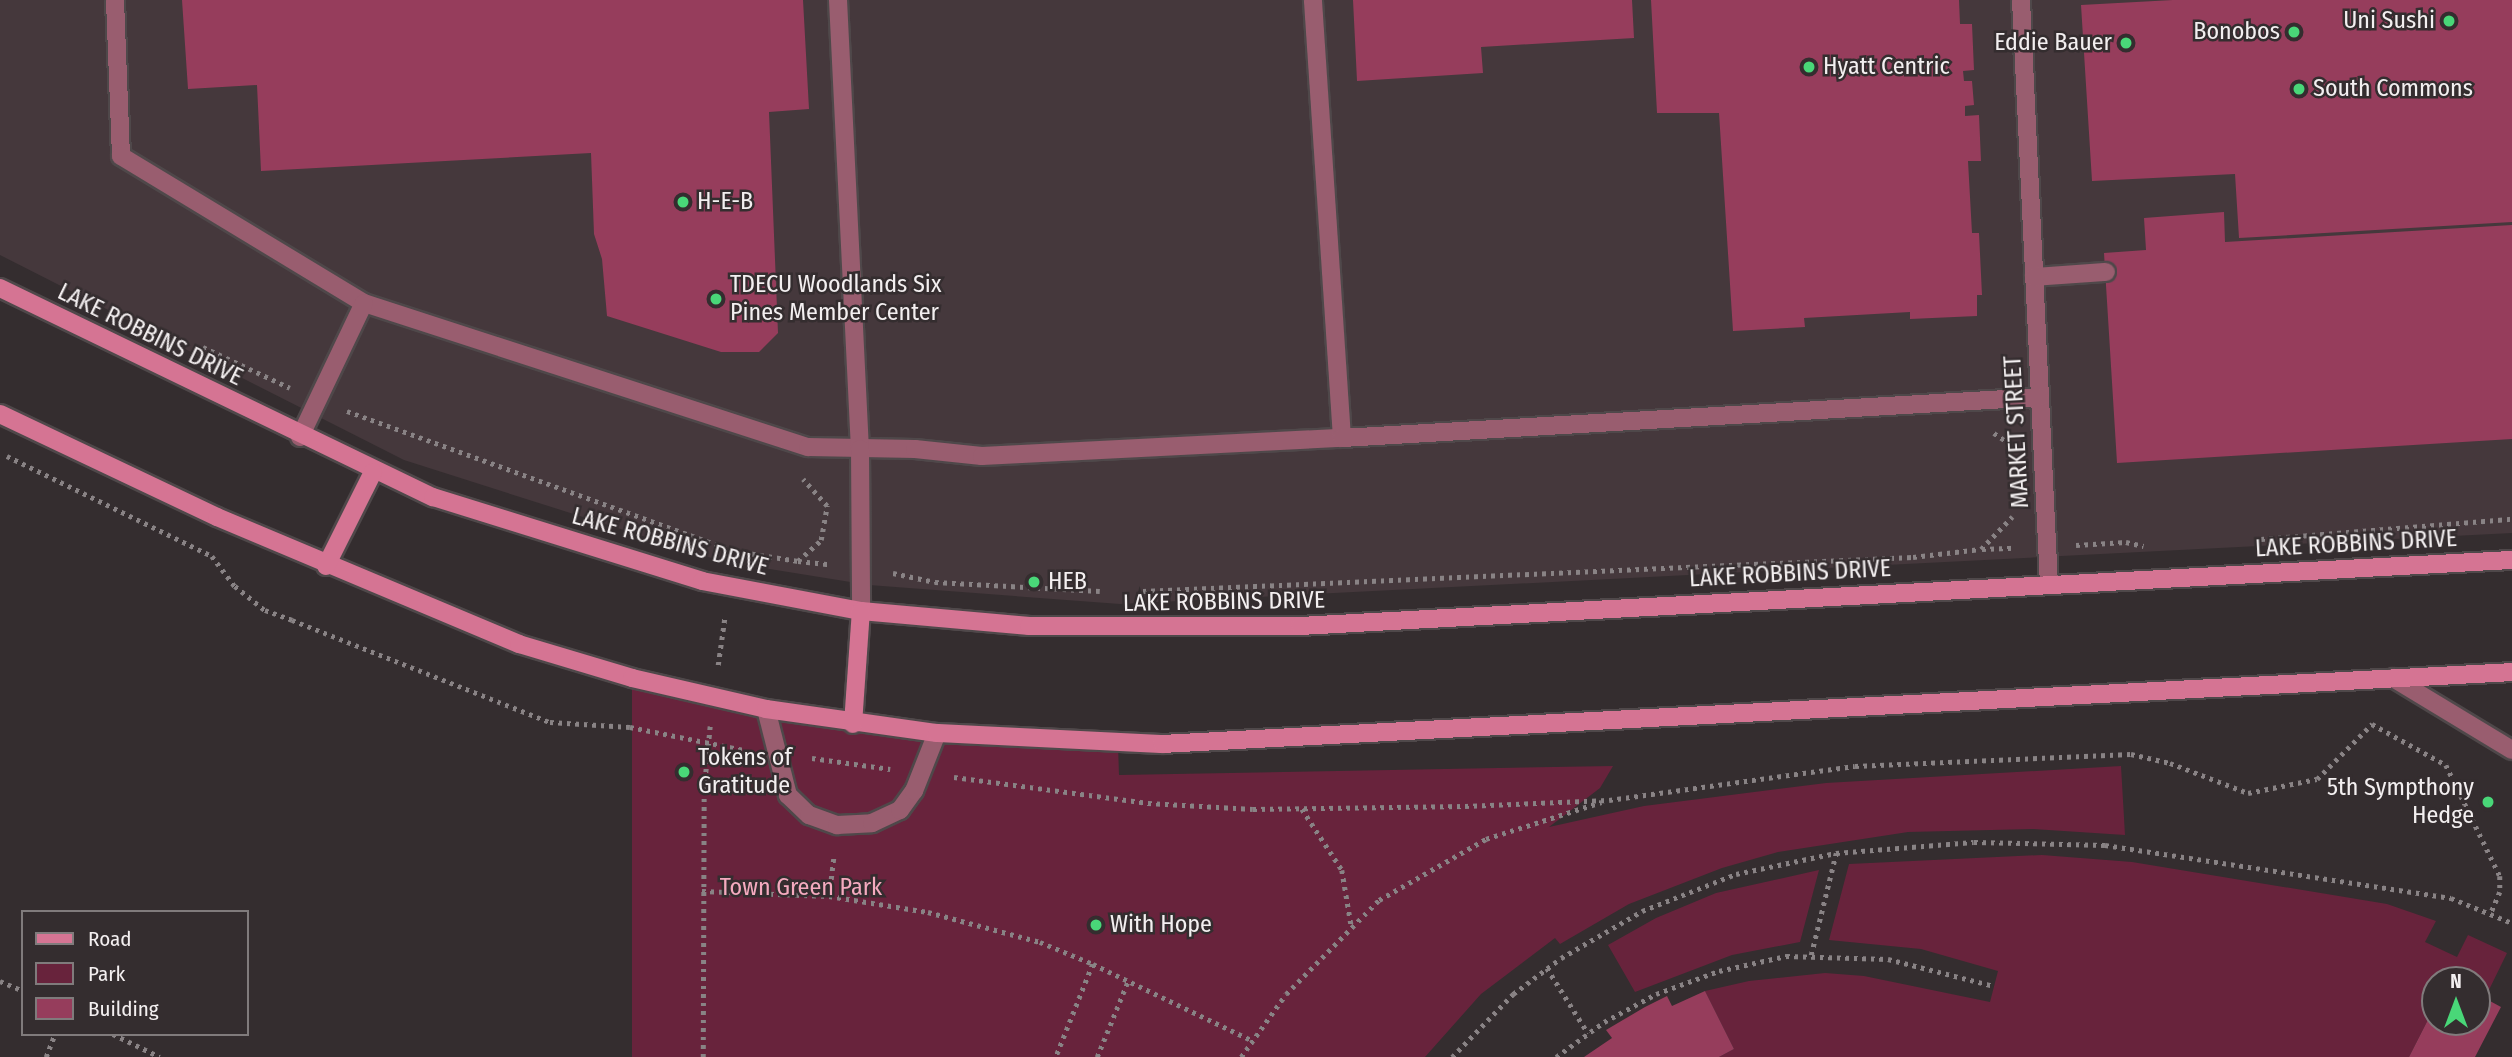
<!DOCTYPE html>
<style>
body{margin:0}
#map{position:relative;width:2512px;height:1057px;overflow:hidden;background:#342d2f;font-family:"Fira Sans Condensed",sans-serif}
div>[style]{position:absolute}
.built>*{inset:0;background:#45383c}
.green>*{inset:0;background:#68233c}
.building>*{inset:0;background:#963d5c}
.path>*{height:4.5px;margin-top:-2.25px;transform-origin:0;background:repeating-linear-gradient(90deg,#898385 0 3.5px,transparent 0 8.5px)}
.roads{filter:drop-shadow(2px 0 #4f484a) drop-shadow(-2px 0 #4f484a) drop-shadow(0 2px #4f484a) drop-shadow(0 -2px #4f484a)}
.lane>*{height:18px;margin:-9px;padding:0 9px;transform-origin:9px;border-radius:9px;background:#995d6f}
.secondary>*{height:18px;margin:-9px;padding:0 9px;transform-origin:9px;border-radius:9px;background:#d57493}
.dots>*{width:19px;height:19px;translate:-50% -50%;box-sizing:border-box;border:4px solid #342d2f;border-radius:50%}
span{translate:-50% -50%;white-space:nowrap;text-align:center;line-height:1.15;-webkit-text-stroke:5px #342d2f;paint-order:stroke}
.poi-label{font-size:24px;color:#f3eff0}
.right{translate:-100% -50%;text-align:right}
.left{translate:0 -50%;text-align:left}
.street-label{font-size:24px;color:#f3eff0}
.park-label{font-size:24px;color:#f5aabf}
.legend{position:absolute;left:21px;top:910px;width:228px;height:126px;box-sizing:border-box;background:#342d2f;border:2px solid #807b7c;margin:0;padding:9px 12px;list-style:none;font-size:21px;color:#f3eff0}
.legend li{display:flex;align-items:center;gap:14px;height:35px}
.legend b{width:35px;border:2px solid #807b7c}
.north{position:absolute;left:2421px;top:966px;width:70px;height:70px;box-sizing:border-box;background:#342d2f;border:2px solid #807b7c;border-radius:50%;rotate:0deg;font-size:19px;font-weight:700;line-height:28px;text-align:center;color:#f3eff0}
.north::after{content:'';display:block;margin:auto;width:24px;height:32px;background:#49d778;clip-path:polygon(50% 0,100% 100%,50% 72%,0 100%)}
</style>
<div id="map">
<div class="built">
<i style="clip-path:polygon(0 0,2512px 0,2512px 533px,1120px 604px,869px 585px,721px 561px,404px 460px,0 255px)"></i>
</div>
<div class="green">
<i style="clip-path:polygon(632px 678px,766px 709px,1118px 744px,1119px 775px,1613px 766px,1600px 788px,1549px 827px,1644px 806px,1826px 783px,2121px 766px,2125px 835px,2033px 829px,1908px 832px,1778px 852px,1722px 868px,1629px 904px,1560px 944px,1555px 938px,1481px 994px,1425px 1057px,632px 1057px)"></i>
<i style="clip-path:polygon(2042px 855px,2132px 862px,2387px 904px,2436px 921px,2425px 942px,2457px 957px,2468px 935px,2507px 953px,2485px 998px,2477px 994px,2477px 980px,2435px 980px,2435px 1006px,2409px 1057px,1719px 1057px,1734px 1049px,1705px 991px,1749px 981px,1825px 973px,1864px 976px,1990px 1002px,1998px 971px,1921px 949px,1829px 940px,1849px 864px)"></i>
<i style="clip-path:polygon(1819px 870px,1800px 942px,1732px 955px,1635px 992px,1608px 945px,1656px 918px,1716px 893px)"></i>
</div>
<div class="building">
<i style="clip-path:polygon(182px 0,803px 0,809px 109px,769px 112px,778px 333px,759px 352px,721px 352px,607px 316px,602px 259px,594px 234px,591px 153px,261px 171px,257px 85px,188px 89px)"></i>
<i style="clip-path:polygon(1353px 0,1632px 0,1634px 38px,1481px 47px,1483px 73px,1357px 81px)"></i>
<i style="clip-path:polygon(1651px 0,1959px 0,1960px 24px,1972px 24px,1974px 70px,1963px 71px,1964px 81px,1972px 81px,1974px 105px,1965px 106px,1965px 116px,1979px 115px,1981px 161px,1968px 161px,1972px 233px,1979px 233px,1982px 295px,1977px 295px,1977px 316px,1910px 319px,1910px 312px,1804px 318px,1805px 327px,1733px 331px,1719px 113px,1657px 113px)"></i>
<i style="clip-path:polygon(2173px 0,2512px 0,2512px 222px,2239px 238px,2235px 174px,2092px 181px,2081px 5px)"></i>
<i style="clip-path:polygon(2224px 212px,2225px 242px,2512px 225px,2512px 439px,2117px 463px,2104px 253px,2146px 250px,2144px 218px)"></i>
<i style="clip-path:polygon(1705px 991px,1734px 1049px,1719px 1057px,1584px 1057px,1612px 1038px,1606px 1030px,1645px 1007px,1667px 996px,1672px 1006px)"></i>
<i style="clip-path:polygon(2477px 994px,2501px 1007px,2475px 1057px,2409px 1057px,2435px 1006px,2435px 1022px,2477px 1022px)"></i>
</div>
<div class="path">
<i style="left:203px;top:347px;width:96px;rotate:25.2deg"></i>
<i style="left:347px;top:411px;width:412px;rotate:19.9deg"></i>
<i style="left:1994px;top:433px;width:18px;rotate:34deg"></i>
<i style="left:7px;top:456px;width:228px;rotate:26deg"></i>
<i style="left:212px;top:556px;width:38px;rotate:53deg"></i>
<i style="left:235px;top:586px;width:38px;rotate:39deg"></i>
<i style="left:265px;top:610px;width:29px;rotate:20deg"></i>
<i style="left:292px;top:620px;width:277px;rotate:21.6deg"></i>
<i style="left:550px;top:722px;width:80px;rotate:3.6deg"></i>
<i style="left:630px;top:727px;width:116px;rotate:11.4deg"></i>
<i style="left:2261px;top:539px;width:252px;rotate:-4.6deg"></i>
<i style="left:2076px;top:545px;width:50px;rotate:-3.4deg"></i>
<i style="left:2126px;top:542px;width:18px;rotate:13deg"></i>
<i style="left:1982px;top:549px;width:33px;rotate:-2deg"></i>
<i style="left:735px;top:551px;width:64px;rotate:9deg"></i>
<i style="left:798px;top:561px;width:31px;rotate:-42deg"></i>
<i style="left:821px;top:540px;width:35px;rotate:-80deg"></i>
<i style="left:827px;top:506px;width:36px;rotate:-132deg"></i>
<i style="left:798px;top:561px;width:31px;rotate:6deg"></i>
<i style="left:893px;top:573px;width:43px;rotate:12.1deg"></i>
<i style="left:935px;top:582px;width:165px;rotate:3.1deg"></i>
<i style="left:1143px;top:591px;width:771px;rotate:-2.53deg"></i>
<i style="left:1913px;top:557px;width:68px;rotate:-6.7deg"></i>
<i style="left:1981px;top:549px;width:45px;rotate:-45.9deg"></i>
<i style="left:718px;top:665px;width:50px;rotate:-82deg"></i>
<i style="left:812px;top:758px;width:79px;rotate:8deg"></i>
<i style="left:954px;top:777px;width:196px;rotate:7.6deg"></i>
<i style="left:1148px;top:803px;width:105px;rotate:3.3deg"></i>
<i style="left:1253px;top:809px;width:212px;rotate:-0.8deg"></i>
<i style="left:1465px;top:806px;width:144px;rotate:-2.4deg"></i>
<i style="left:1609px;top:800px;width:248px;rotate:-7.9deg"></i>
<i style="left:1855px;top:766px;width:276px;rotate:-2.5deg"></i>
<i style="left:2131px;top:754px;width:40px;rotate:13deg"></i>
<i style="left:2170px;top:763px;width:84px;rotate:21deg"></i>
<i style="left:2248px;top:793px;width:70px;rotate:-11.5deg"></i>
<i style="left:2317px;top:779px;width:78px;rotate:-45deg"></i>
<i style="left:2372px;top:724px;width:85px;rotate:29deg"></i>
<i style="left:2446px;top:765px;width:123px;rotate:64.1deg"></i>
<i style="left:2500px;top:876px;width:16px;rotate:90deg"></i>
<i style="left:2500px;top:892px;width:23px;rotate:113deg"></i>
<i style="left:1302px;top:809px;width:73px;rotate:56.7deg"></i>
<i style="left:1342px;top:870px;width:55px;rotate:80.5deg"></i>
<i style="left:702px;top:891px;width:127px;rotate:2.3deg"></i>
<i style="left:829px;top:896px;width:100px;rotate:9.2deg"></i>
<i style="left:928px;top:912px;width:116px;rotate:15deg"></i>
<i style="left:1040px;top:942px;width:57px;rotate:22.5deg"></i>
<i style="left:1093px;top:964px;width:100px;rotate:111.7deg"></i>
<i style="left:829px;top:896px;width:42px;rotate:-83.2deg"></i>
<i style="left:1811px;top:955px;width:105px;rotate:-76.2deg"></i>
<i style="left:1093px;top:964px;width:175px;rotate:25.7deg"></i>
<i style="left:1547px;top:968px;width:77px;rotate:57.8deg"></i>
<i style="left:0;top:981px;width:25px;rotate:23deg"></i>
<i style="left:113px;top:1034px;width:52px;rotate:26.1deg"></i>
<i style="left:46px;top:1057px;width:25px;rotate:-69deg"></i>
<i style="left:703px;top:1057px;width:268px;rotate:-89.8deg"></i>
<i style="left:704px;top:789px;width:63px;rotate:-84.6deg"></i>
<i style="left:1097px;top:1057px;width:82px;rotate:-67.8deg"></i>
<i style="left:1241px;top:1057px;width:77px;rotate:-54.5deg"></i>
<i style="left:1286px;top:994px;width:132px;rotate:-45.3deg"></i>
<i style="left:1379px;top:900px;width:123px;rotate:-29.7deg"></i>
<i style="left:1486px;top:839px;width:121px;rotate:-17.8deg"></i>
<i style="left:1452px;top:1057px;width:88px;rotate:-45.9deg"></i>
<i style="left:1513px;top:994px;width:60px;rotate:-36.9deg"></i>
<i style="left:1561px;top:958px;width:94px;rotate:-30.1deg"></i>
<i style="left:1642px;top:911px;width:101px;rotate:-21.5deg"></i>
<i style="left:1736px;top:874px;width:102px;rotate:-11.9deg"></i>
<i style="left:1836px;top:853px;width:138px;rotate:-4.6deg"></i>
<i style="left:1974px;top:842px;width:131px;rotate:1.3deg"></i>
<i style="left:2105px;top:845px;width:350px;rotate:8.7deg"></i>
<i style="left:2451px;top:898px;width:66px;rotate:22.3deg"></i>
<i style="left:1556px;top:1057px;width:59px;rotate:-36.1deg"></i>
<i style="left:1604px;top:1022px;width:59px;rotate:-28.3deg"></i>
<i style="left:1656px;top:994px;width:67px;rotate:-20.1deg"></i>
<i style="left:1719px;top:971px;width:69px;rotate:-12.6deg"></i>
<i style="left:1786px;top:956px;width:102px;rotate:1.7deg"></i>
<i style="left:1888px;top:959px;width:109px;rotate:14.3deg"></i>
</div>
<div class="roads">
<div class="lane">
<i style="left:115px;top:0;width:156px;rotate:87.8deg"></i>
<i style="left:121px;top:156px;width:284px;rotate:31.2deg"></i>
<i style="left:364px;top:303px;width:467px;rotate:18deg"></i>
<i style="left:808px;top:447px;width:107px;rotate:1.1deg"></i>
<i style="left:915px;top:449px;width:67px;rotate:6deg"></i>
<i style="left:982px;top:456px;width:360px;rotate:-2.9deg"></i>
<i style="left:1342px;top:438px;width:439px;rotate:-93.8deg"></i>
<i style="left:838px;top:0;width:450px;rotate:87.2deg"></i>
<i style="left:860px;top:449px;width:162px;rotate:89.6deg"></i>
<i style="left:2021px;top:0;width:585px;rotate:87.26deg"></i>
<i style="left:2034px;top:277px;width:72px;rotate:-4deg"></i>
<i style="left:300px;top:437px;width:148px;rotate:-64.5deg"></i>
<i style="left:1342px;top:438px;width:699px;rotate:-3.36deg"></i>
<i style="left:2393px;top:678px;width:139px;rotate:31.2deg"></i>
<i style="left:766px;top:709px;width:89px;rotate:75.7deg"></i>
<i style="left:788px;top:795px;width:29px;rotate:44deg"></i>
<i style="left:809px;top:815px;width:30px;rotate:20deg"></i>
<i style="left:837px;top:825px;width:35px;rotate:-3deg"></i>
<i style="left:872px;top:823px;width:31px;rotate:-25deg"></i>
<i style="left:900px;top:810px;width:24px;rotate:-54deg"></i>
<i style="left:914px;top:791px;width:62px;rotate:-68.4deg"></i>
</div>
<div class="secondary">
<i style="left:0;top:288px;width:481px;rotate:25.8deg"></i>
<i style="left:433px;top:497px;width:282px;rotate:17.3deg"></i>
<i style="left:702px;top:581px;width:162px;rotate:10.7deg"></i>
<i style="left:861px;top:611px;width:169px;rotate:5.1deg"></i>
<i style="left:1029px;top:626px;width:271px"></i>
<i style="left:1300px;top:626px;width:1214px;rotate:-3.12deg"></i>
<i style="left:0;top:414px;width:240px;rotate:25.4deg"></i>
<i style="left:217px;top:517px;width:328px;rotate:22.8deg"></i>
<i style="left:519px;top:644px;width:118px;rotate:16.7deg"></i>
<i style="left:632px;top:678px;width:138px;rotate:13deg"></i>
<i style="left:766px;top:709px;width:173px;rotate:8deg"></i>
<i style="left:937px;top:733px;width:225px;rotate:2.8deg"></i>
<i style="left:1162px;top:744px;width:1352px;rotate:-3.05deg"></i>
<i style="left:326px;top:566px;width:105px;rotate:-63.4deg"></i>
<i style="left:853px;top:724px;width:113px;rotate:-86deg"></i>
</div>
</div>
<div class="dots">
<i style="left:2449px;top:21px;background:#49d778"></i>
<i style="left:2294px;top:32px;background:#49d778"></i>
<i style="left:2126px;top:43px;background:#49d778"></i>
<i style="left:1809px;top:67px;background:#49d778"></i>
<i style="left:2299px;top:89px;background:#49d778"></i>
<i style="left:683px;top:202px;background:#49d778"></i>
<i style="left:716px;top:299px;background:#49d778"></i>
<i style="left:1034px;top:582px;background:#49d778"></i>
<i style="left:684px;top:772px;background:#49d778"></i>
<i style="left:2488px;top:802px;background:#49d778"></i>
<i style="left:1096px;top:925px;background:#49d778"></i>
</div>
<div class="poi-label">
<span class="right" style="left:2435px;top:21px">Uni Sushi</span>
<span class="right" style="left:2280px;top:32px">Bonobos</span>
<span class="right" style="left:2112px;top:43px">Eddie Bauer</span>
<span class="left" style="left:1823px;top:67px">Hyatt Centric</span>
<span class="left" style="left:2313px;top:89px">South Commons</span>
<span class="left" style="left:697px;top:202px">H-E-B</span>
<span class="left" style="left:730px;top:299px">TDECU Woodlands Six<br>Pines Member Center</span>
<span class="left" style="left:1048px;top:582px">HEB</span>
<span class="left" style="left:698px;top:772px">Tokens of<br>Gratitude</span>
<span class="right" style="left:2474px;top:802px">5th Sympthony<br>Hedge</span>
<span class="left" style="left:1110px;top:925px">With Hope</span>
</div>
<div class="street-label">
<span style="left:150px;top:335px;rotate:26deg">LAKE ROBBINS DRIVE</span>
<span style="left:2017px;top:432px;rotate:-93deg">MARKET STREET</span>
<span style="left:670px;top:542px;rotate:15deg">LAKE ROBBINS DRIVE</span>
<span style="left:2356px;top:544px;rotate:-3deg">LAKE ROBBINS DRIVE</span>
<span style="left:1790px;top:574px;rotate:-3deg">LAKE ROBBINS DRIVE</span>
<span style="left:1224px;top:602px;rotate:-1deg">LAKE ROBBINS DRIVE</span>
</div>
<div class="park-label">
<span style="left:801px;top:888px">Town Green Park</span>
</div>
<ul class="legend">
<li><b style="height:9px;background:#d57493"></b>Road</li>
<li><b style="height:19px;background:#68233c"></b>Park</li>
<li><b style="height:19px;background:#963d5c"></b>Building</li>
</ul>
<div class="north">N</div>
</div>
